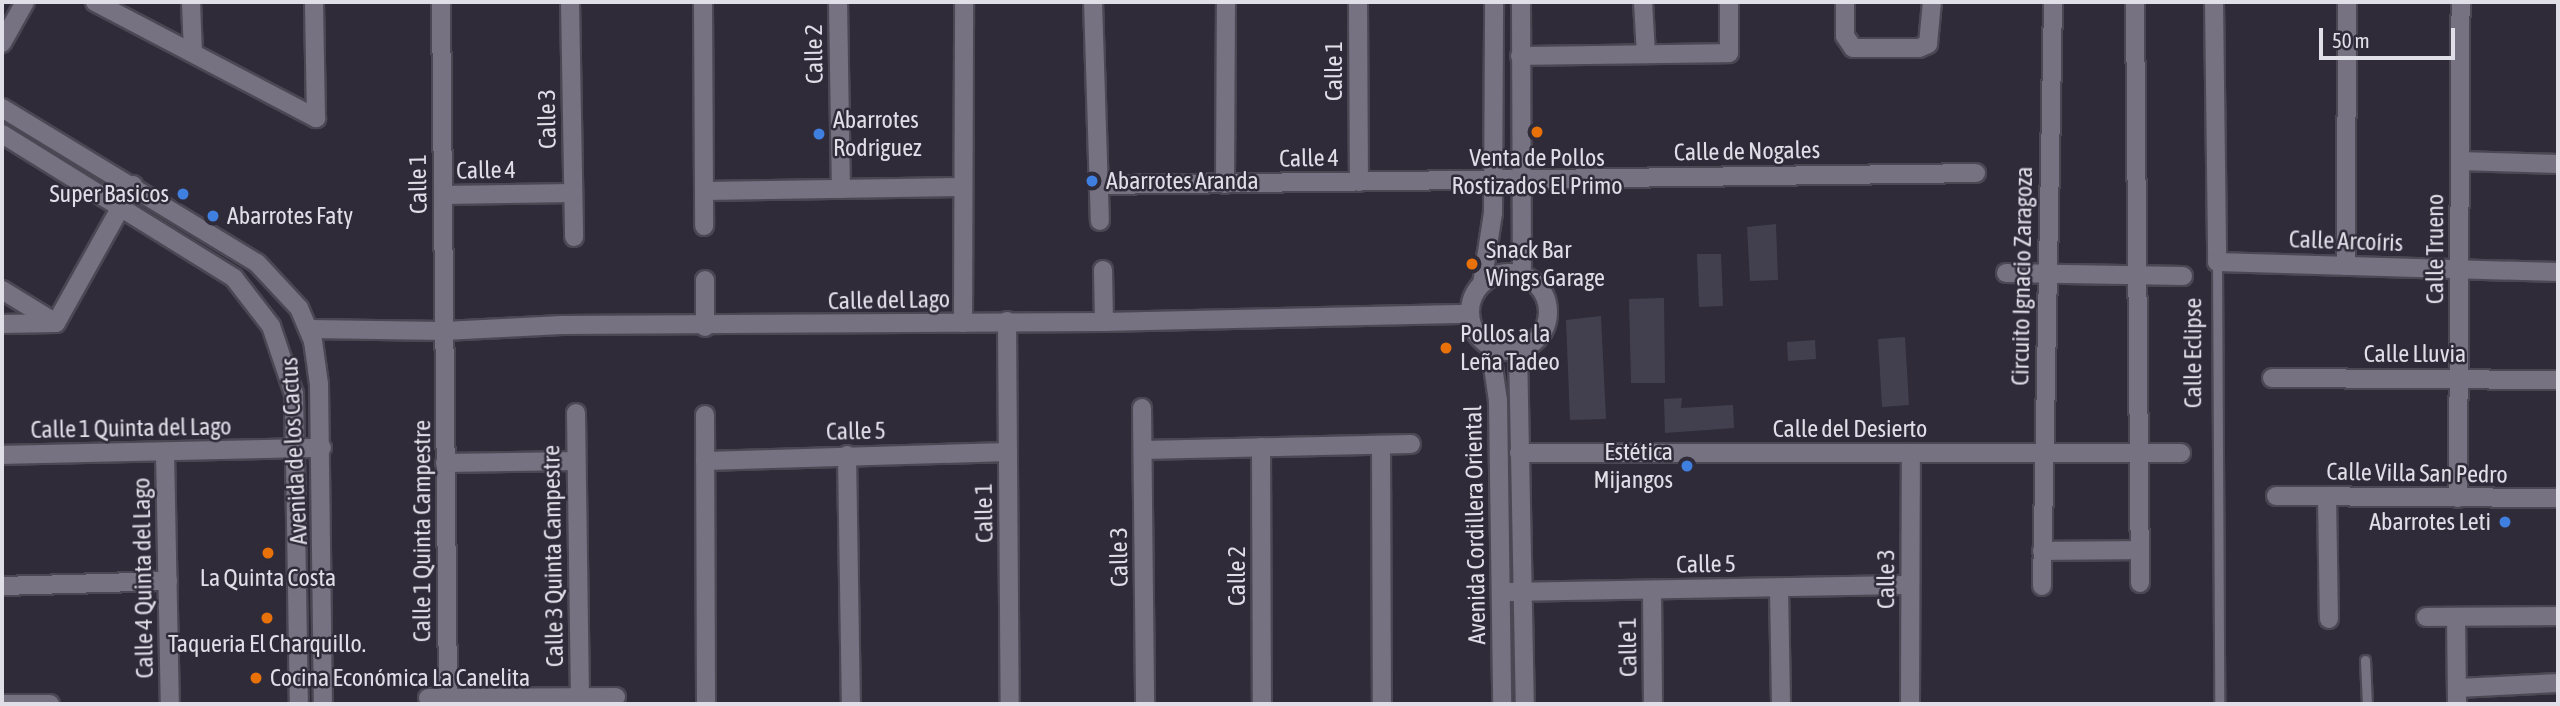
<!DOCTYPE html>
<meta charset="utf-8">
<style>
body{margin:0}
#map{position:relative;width:2560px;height:706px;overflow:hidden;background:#2f2b39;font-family:"Asap Condensed",sans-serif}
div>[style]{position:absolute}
.building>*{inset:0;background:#42404f}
.roads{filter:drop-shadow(2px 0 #4b4854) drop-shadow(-2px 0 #4b4854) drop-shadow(0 2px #4b4854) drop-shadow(0 -2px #4b4854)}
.service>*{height:9px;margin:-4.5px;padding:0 4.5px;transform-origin:4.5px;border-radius:4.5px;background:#767282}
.minor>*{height:18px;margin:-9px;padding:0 9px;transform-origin:9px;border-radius:9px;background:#767282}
.tertiary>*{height:18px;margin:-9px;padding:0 9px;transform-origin:9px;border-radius:9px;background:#767282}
.tertiary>.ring{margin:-9px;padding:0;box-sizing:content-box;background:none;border:18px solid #767282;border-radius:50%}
.dots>*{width:19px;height:19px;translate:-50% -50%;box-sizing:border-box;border:4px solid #2f2b39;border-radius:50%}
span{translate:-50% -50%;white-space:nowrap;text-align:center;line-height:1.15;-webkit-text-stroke:5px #2f2b39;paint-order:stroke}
.street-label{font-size:24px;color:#e0dee7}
.poi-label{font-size:24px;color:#e0dee7}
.left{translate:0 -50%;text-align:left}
.right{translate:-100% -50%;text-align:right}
.frame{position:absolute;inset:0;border:4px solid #e0dee7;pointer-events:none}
.scale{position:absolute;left:2319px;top:28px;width:136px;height:32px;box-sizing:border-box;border:4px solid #e0dee7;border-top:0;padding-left:9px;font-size:21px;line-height:24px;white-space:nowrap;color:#e0dee7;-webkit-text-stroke:5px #2f2b39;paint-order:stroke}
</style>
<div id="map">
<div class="building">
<i style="clip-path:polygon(1776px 224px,1778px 280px,1750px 281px,1747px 227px)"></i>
<i style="clip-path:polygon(1697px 254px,1721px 254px,1723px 306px,1699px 307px)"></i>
<i style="clip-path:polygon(1664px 298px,1665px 383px,1631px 383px,1629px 299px)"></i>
<i style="clip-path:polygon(1601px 316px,1606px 419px,1570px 420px,1566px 320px)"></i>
<i style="clip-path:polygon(1905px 337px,1909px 405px,1882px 407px,1878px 339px)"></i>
<i style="clip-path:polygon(1815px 340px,1816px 359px,1788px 361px,1787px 342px)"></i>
<i style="clip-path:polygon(1682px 398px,1681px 408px,1733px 405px,1734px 428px,1665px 433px,1664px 399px)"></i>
</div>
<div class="roads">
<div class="service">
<i style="left:2217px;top:262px;width:442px;rotate:89.7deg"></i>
<i style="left:2365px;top:660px;width:44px;rotate:87.4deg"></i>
</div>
<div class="minor">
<i style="left:95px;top:2px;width:250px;rotate:27.7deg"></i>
<i style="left:316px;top:118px;width:116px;rotate:-91deg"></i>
<i style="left:191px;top:2px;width:51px;rotate:87.8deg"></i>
<i style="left:441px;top:2px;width:696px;rotate:89.42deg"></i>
<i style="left:570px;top:2px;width:235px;rotate:89deg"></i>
<i style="left:703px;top:2px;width:224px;rotate:89.7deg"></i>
<i style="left:838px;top:2px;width:187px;rotate:89.1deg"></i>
<i style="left:1093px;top:2px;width:219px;rotate:88.2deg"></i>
<i style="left:1358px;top:2px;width:180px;rotate:89.7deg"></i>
<i style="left:1643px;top:2px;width:52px;rotate:86.7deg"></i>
<i style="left:1845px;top:2px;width:34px;rotate:90deg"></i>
<i style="left:1845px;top:36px;width:14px;rotate:56deg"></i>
<i style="left:1853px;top:48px;width:66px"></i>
<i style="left:1919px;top:48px;width:10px;rotate:-24deg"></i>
<i style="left:1928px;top:44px;width:42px;rotate:-84.6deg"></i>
<i style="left:2135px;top:2px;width:581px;rotate:89.51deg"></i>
<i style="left:2214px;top:2px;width:260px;rotate:89.3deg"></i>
<i style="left:2217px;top:262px;width:341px;rotate:1.7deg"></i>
<i style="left:2px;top:43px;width:47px;rotate:-60.7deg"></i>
<i style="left:1520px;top:56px;width:209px;rotate:-0.8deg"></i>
<i style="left:1729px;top:53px;width:51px;rotate:-90deg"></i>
<i style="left:2460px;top:161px;width:98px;rotate:1.8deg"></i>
<i style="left:1225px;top:184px;width:182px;rotate:-89.7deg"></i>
<i style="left:1099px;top:185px;width:877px;rotate:-0.78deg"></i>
<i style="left:704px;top:191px;width:259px;rotate:-0.9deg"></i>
<i style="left:443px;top:195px;width:130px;rotate:-0.9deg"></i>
<i style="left:2346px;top:266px;width:264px;rotate:-89.8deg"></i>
<i style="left:1103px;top:270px;width:52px;rotate:88.9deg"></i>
<i style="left:2006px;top:273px;width:177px;rotate:1deg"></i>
<i style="left:705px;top:280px;width:47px;rotate:90deg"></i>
<i style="left:2px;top:290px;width:63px;rotate:31.4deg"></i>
<i style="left:1007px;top:321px;width:383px;rotate:89.6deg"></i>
<i style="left:56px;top:323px;width:158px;rotate:-60.8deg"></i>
<i style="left:963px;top:323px;width:321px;rotate:-89.8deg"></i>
<i style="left:2px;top:324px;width:54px;rotate:-1.1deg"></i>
<i style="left:310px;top:329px;width:134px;rotate:0.9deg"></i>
<i style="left:444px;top:331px;width:118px;rotate:-2.9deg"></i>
<i style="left:562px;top:325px;width:542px;rotate:-0.32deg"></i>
<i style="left:1104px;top:322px;width:366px;rotate:-1.3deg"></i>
<i style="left:2272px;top:378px;width:286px;rotate:0.4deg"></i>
<i style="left:1142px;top:408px;width:296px;rotate:89.4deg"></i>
<i style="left:576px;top:413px;width:284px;rotate:89.2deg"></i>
<i style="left:705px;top:415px;width:289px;rotate:89.8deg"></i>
<i style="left:1381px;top:445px;width:259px;rotate:89.8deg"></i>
<i style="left:1261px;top:447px;width:257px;rotate:89.8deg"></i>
<i style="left:1143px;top:450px;width:268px;rotate:-1.3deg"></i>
<i style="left:165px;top:452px;width:252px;rotate:88.9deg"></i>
<i style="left:1519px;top:453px;width:662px"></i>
<i style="left:2px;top:455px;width:320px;rotate:-1.3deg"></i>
<i style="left:847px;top:455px;width:249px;rotate:89.1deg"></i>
<i style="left:705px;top:461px;width:303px;rotate:-1.7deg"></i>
<i style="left:445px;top:463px;width:131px;rotate:-0.9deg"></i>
<i style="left:2276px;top:496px;width:282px;rotate:0.4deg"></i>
<i style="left:2327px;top:496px;width:123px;rotate:89.1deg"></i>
<i style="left:2458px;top:498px;width:496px;rotate:-89.7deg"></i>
<i style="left:2042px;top:551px;width:96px;rotate:-0.6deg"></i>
<i style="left:2px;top:586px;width:166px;rotate:-1.7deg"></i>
<i style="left:2042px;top:586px;width:584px;rotate:-88.92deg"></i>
<i style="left:1779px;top:588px;width:116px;rotate:89deg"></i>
<i style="left:1652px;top:590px;width:114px;rotate:89.5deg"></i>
<i style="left:1502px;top:592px;width:408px;rotate:-1deg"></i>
<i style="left:2426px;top:617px;width:132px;rotate:-0.4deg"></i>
<i style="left:2456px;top:618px;width:86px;rotate:89.3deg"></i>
<i style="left:2458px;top:688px;width:100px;rotate:-2.9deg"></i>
<i style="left:428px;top:698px;width:188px;rotate:-0.3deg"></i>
<i style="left:2px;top:704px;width:48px"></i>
<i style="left:1910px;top:704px;width:251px;rotate:-89.8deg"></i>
</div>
<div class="tertiary">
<i style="left:1521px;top:2px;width:273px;rotate:89.8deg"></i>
<i style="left:2px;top:108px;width:298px;rotate:31.3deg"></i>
<i style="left:257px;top:263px;width:62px;rotate:47deg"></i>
<i style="left:299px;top:308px;width:36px;rotate:67deg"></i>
<i style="left:313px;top:341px;width:43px;rotate:82.1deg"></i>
<i style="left:319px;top:384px;width:320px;rotate:89.3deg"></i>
<i style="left:2px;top:134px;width:273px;rotate:31.8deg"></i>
<i style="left:234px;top:278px;width:61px;rotate:52.4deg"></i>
<i style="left:271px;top:326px;width:72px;rotate:71.3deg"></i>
<i style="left:294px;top:394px;width:310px;rotate:89.1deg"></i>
<i class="ring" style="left:1470px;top:273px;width:60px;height:60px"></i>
<i style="left:1482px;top:284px;width:72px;rotate:-81.2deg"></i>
<i style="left:1493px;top:213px;width:211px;rotate:-89.7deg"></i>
<i style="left:1490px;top:346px;width:56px;rotate:81.7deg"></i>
<i style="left:1498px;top:401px;width:303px;rotate:89.2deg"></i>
<i style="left:1518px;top:349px;width:355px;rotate:88.9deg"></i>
</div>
</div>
<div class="dots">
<i style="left:1537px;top:132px;background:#e8710a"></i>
<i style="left:819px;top:134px;background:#3f7fe0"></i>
<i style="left:1092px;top:181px;background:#3f7fe0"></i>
<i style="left:183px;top:194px;background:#3f7fe0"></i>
<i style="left:213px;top:216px;background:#3f7fe0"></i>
<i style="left:1472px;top:264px;background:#e8710a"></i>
<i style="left:1446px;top:348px;background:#e8710a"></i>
<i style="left:1687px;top:466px;background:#3f7fe0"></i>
<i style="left:2505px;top:522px;background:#3f7fe0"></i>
<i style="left:268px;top:553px;background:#e8710a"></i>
<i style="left:267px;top:618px;background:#e8710a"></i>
<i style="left:256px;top:678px;background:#e8710a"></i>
</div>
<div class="street-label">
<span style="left:814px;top:54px;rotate:-91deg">Calle 2</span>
<span style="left:1334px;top:71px;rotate:-90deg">Calle 1</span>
<span style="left:547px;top:119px;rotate:-91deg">Calle 3</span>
<span style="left:1747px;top:151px;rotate:-1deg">Calle de Nogales</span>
<span style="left:1309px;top:158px;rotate:-1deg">Calle 4</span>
<span style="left:486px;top:170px;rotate:-1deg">Calle 4</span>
<span style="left:418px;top:184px;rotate:-91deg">Calle 1</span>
<span style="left:2346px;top:241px;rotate:2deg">Calle Arcoíris</span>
<span style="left:2435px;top:249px;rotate:-90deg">Calle Trueno</span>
<span style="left:2022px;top:276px;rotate:-89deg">Circuito Ignacio Zaragoza</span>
<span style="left:889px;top:300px;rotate:-1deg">Calle del Lago</span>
<span style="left:2193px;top:353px;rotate:-90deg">Calle Eclipse</span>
<span style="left:2415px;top:354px">Calle Lluvia</span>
<span style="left:131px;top:428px;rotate:-1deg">Calle 1 Quinta del Lago</span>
<span style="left:1850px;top:429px">Calle del Desierto</span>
<span style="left:856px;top:431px;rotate:-1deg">Calle 5</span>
<span style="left:294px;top:451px;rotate:-93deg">Avenida de los Cactus</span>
<span style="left:2417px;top:473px;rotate:1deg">Calle Villa San Pedro</span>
<span style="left:984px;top:513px;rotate:-91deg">Calle 1</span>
<span style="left:1475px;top:525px;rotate:-91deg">Avenida Cordillera Oriental</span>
<span style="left:422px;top:531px;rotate:-90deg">Calle 1 Quinta Campestre</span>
<span style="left:553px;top:556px;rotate:-91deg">Calle 3 Quinta Campestre</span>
<span style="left:1119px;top:557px;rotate:-91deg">Calle 3</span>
<span style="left:1706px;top:564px;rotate:-1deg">Calle 5</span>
<span style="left:1237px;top:576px;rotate:-90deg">Calle 2</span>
<span style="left:143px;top:578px;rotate:-91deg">Calle 4 Quinta del Lago</span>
<span style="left:1886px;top:579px;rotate:-90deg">Calle 3</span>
<span style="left:1628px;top:647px;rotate:-91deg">Calle 1</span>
</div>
<div class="poi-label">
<span class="left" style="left:833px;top:134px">Abarrotes<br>Rodriguez</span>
<span style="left:1537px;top:172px">Venta de Pollos<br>Rostizados El Primo</span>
<span class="left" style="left:1106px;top:181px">Abarrotes Aranda</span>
<span class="right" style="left:169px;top:194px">Super Basicos</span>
<span class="left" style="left:227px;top:216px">Abarrotes Faty</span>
<span class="left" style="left:1486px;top:264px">Snack Bar<br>Wings Garage</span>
<span class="left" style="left:1460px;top:348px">Pollos a la<br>Leña Tadeo</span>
<span class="right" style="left:1673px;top:466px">Estética<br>Mijangos</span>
<span class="right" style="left:2491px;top:522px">Abarrotes Leti</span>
<span style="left:268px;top:578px">La Quinta Costa</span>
<span style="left:267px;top:644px">Taqueria El Charquillo.</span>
<span class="left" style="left:270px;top:678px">Cocina Económica La Canelita</span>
</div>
<div class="frame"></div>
<div class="scale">50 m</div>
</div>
